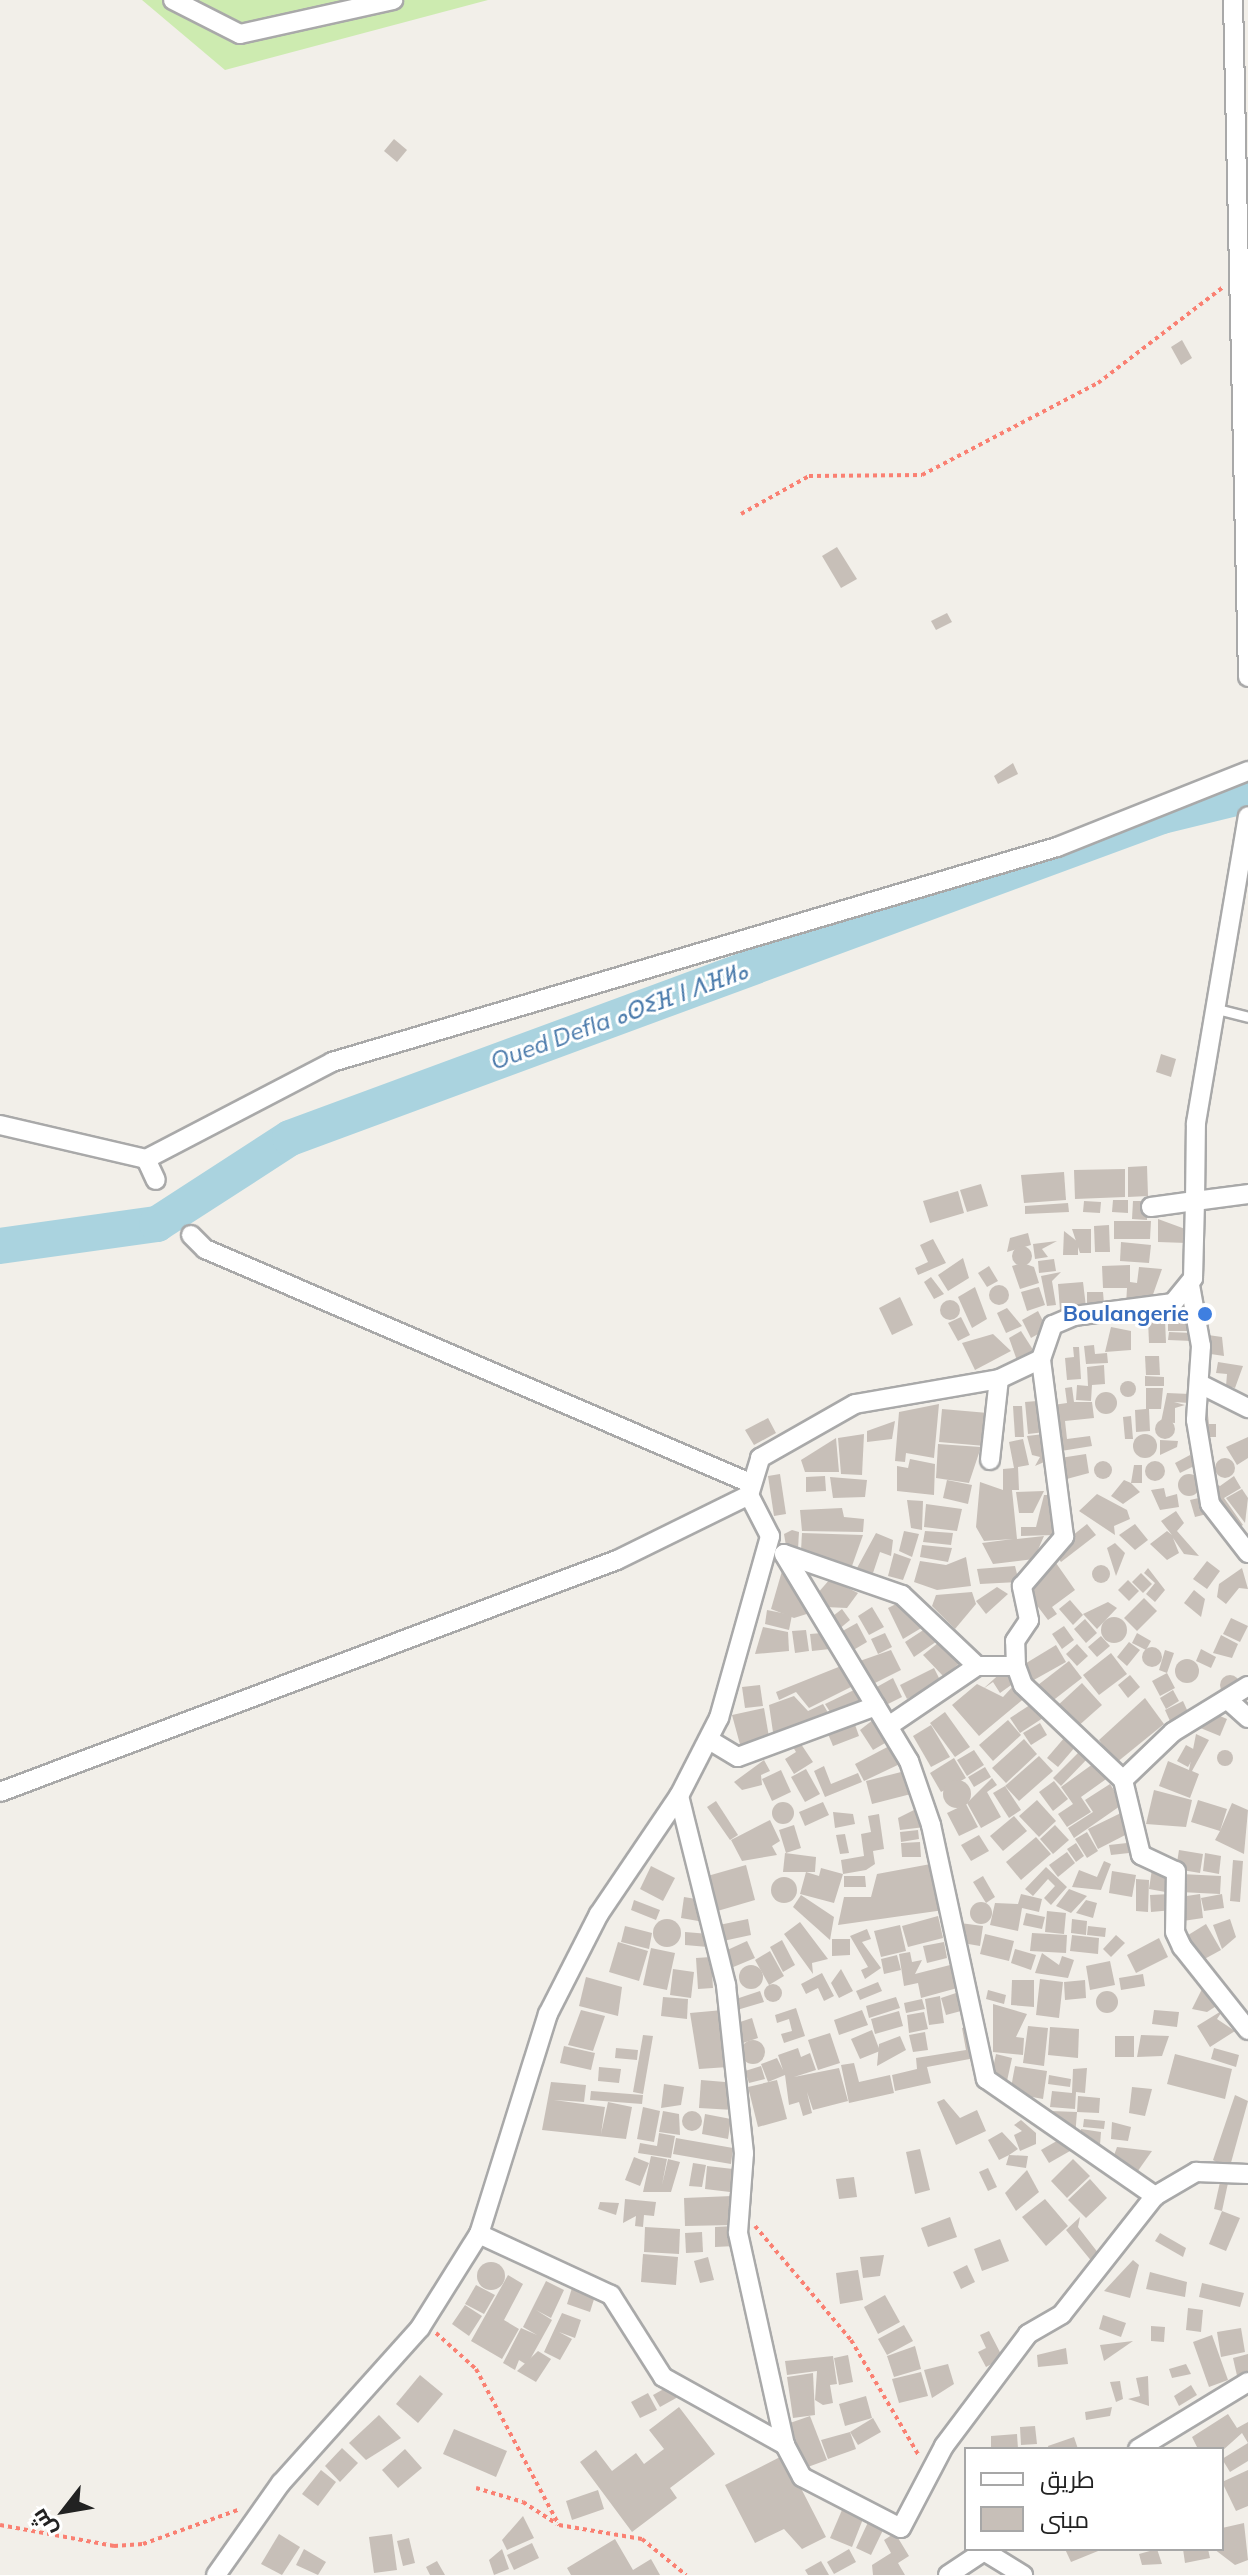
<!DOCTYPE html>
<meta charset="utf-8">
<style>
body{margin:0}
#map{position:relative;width:1248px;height:2575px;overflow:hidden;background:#f2efe9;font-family:Mulish,Cairo,"Noto Sans Tifinagh",sans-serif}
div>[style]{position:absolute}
.grass>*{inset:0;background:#cdebb0}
.river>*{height:36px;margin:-18px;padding:0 18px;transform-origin:18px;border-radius:18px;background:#aad3df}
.building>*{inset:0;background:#c7bfb8}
.round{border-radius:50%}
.path>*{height:4px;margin-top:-2px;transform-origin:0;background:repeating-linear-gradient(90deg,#fa8072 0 4px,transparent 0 8px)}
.roads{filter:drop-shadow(2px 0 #a9a9a9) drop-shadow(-2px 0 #a9a9a9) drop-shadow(0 2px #a9a9a9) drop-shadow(0 -2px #a9a9a9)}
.service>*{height:9px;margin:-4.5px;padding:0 4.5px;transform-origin:4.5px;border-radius:4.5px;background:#fff}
.minor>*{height:18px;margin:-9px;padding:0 9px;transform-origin:9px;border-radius:9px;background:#fff}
.dots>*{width:22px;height:22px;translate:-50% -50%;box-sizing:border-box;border:4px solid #fff;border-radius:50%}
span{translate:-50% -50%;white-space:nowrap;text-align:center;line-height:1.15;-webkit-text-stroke:6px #fff;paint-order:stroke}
.shop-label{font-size:22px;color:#366cbe;font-weight:700}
.right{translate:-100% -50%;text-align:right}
.water-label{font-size:24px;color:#4a7aab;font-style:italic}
.legend{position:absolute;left:964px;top:2447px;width:260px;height:104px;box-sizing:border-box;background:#fff;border:2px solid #a7a7a7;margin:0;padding:10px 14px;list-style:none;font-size:24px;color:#222}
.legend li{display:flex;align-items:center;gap:16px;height:40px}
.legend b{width:40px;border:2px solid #a7a7a7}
.north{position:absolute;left:24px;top:2471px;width:80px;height:80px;-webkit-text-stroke:6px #fff;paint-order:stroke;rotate:239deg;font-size:22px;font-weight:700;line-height:32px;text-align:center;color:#222}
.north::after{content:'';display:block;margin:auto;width:28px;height:36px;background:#222;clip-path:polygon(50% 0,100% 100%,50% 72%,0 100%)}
</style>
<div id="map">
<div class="grass">
<i style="clip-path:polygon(142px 0,488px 0,225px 70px)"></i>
</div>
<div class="river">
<i style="left:0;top:1246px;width:159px;rotate:-8deg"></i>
<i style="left:157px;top:1224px;width:158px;rotate:-32.9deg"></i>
<i style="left:290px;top:1138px;width:930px;rotate:-20.27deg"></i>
<i style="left:1162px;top:816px;width:89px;rotate:-13.7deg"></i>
</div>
<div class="building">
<i style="clip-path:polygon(394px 139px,407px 150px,397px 162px,384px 151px)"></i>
<i style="clip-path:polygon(1182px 340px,1192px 358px,1181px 365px,1171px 347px)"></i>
<i style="clip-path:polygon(837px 547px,857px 579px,841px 588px,822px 556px)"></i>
<i style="clip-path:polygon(947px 613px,952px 622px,936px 630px,931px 621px)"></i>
<i style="clip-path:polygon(1013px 763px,1018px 774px,998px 784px,994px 776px)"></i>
<i style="clip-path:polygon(1161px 1054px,1176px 1059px,1171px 1077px,1156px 1072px)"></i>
<i style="clip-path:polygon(1147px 1166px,1148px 1196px,1128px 1197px,1128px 1167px)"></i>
<i style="clip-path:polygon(1125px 1169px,1125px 1197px,1075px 1199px,1074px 1170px)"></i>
<i style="clip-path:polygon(1064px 1172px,1066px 1200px,1024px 1203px,1021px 1175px)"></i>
<i style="clip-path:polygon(981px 1184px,988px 1206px,967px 1212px,960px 1190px)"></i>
<i style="clip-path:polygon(958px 1191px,964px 1213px,930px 1223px,923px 1201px)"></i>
<i style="clip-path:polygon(1113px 1200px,1128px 1200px,1128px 1213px,1112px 1212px)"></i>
<i style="clip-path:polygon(1084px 1201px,1101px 1202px,1100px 1213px,1083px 1212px)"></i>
<i style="clip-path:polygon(1133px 1201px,1147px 1201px,1147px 1220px,1132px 1219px)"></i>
<i style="clip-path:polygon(1068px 1203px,1069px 1212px,1025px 1214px,1025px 1206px)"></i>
<i style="clip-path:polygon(1158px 1219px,1188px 1230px,1187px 1243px,1158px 1242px)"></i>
<i style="clip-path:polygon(1114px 1221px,1151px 1221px,1150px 1239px,1114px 1239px)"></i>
<i style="clip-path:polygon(1109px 1225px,1110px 1252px,1095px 1252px,1094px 1226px)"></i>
<i style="clip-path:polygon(1072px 1229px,1091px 1229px,1091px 1253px,1080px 1253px)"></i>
<i style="clip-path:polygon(1064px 1231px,1078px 1242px,1078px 1255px,1063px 1255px)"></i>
<i style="clip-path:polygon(1028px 1233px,1031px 1245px,1007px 1252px,1010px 1238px)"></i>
<i style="clip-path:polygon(933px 1239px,946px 1263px,918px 1275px,915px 1268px,928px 1262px,920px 1245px)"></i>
<i style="clip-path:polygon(1057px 1241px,1042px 1249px,1048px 1257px,1035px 1259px,1033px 1244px)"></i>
<i style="clip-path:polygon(1121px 1242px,1151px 1245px,1149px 1263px,1120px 1261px)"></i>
<i class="round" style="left:1012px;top:1246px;width:20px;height:20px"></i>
<i style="clip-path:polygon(963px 1258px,969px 1278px,948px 1291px,938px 1275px)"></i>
<i style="clip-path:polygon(1054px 1259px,1056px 1271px,1039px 1273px,1038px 1261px)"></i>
<i style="clip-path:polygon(1023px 1263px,1034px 1267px,1039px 1283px,1020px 1289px,1012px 1266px)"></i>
<i style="clip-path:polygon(1130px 1265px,1130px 1282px,1137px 1283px,1139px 1267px,1162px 1269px,1150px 1303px,1126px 1305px,1127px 1288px,1103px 1288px,1102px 1266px)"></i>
<i style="clip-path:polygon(989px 1266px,998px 1281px,987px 1287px,978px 1273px)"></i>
<i style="clip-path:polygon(1061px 1272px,1052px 1281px,1056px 1305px,1047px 1306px,1041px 1276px)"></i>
<i style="clip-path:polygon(931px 1277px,944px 1294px,934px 1299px,924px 1282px)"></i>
<i style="clip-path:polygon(1083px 1282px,1086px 1307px,1060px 1310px,1058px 1284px)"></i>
<i class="round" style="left:989px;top:1285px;width:20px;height:20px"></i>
<i style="clip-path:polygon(975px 1287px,987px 1319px,972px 1328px,958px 1297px)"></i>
<i style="clip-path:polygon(1039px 1287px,1045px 1305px,1027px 1311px,1021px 1292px)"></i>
<i style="clip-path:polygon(1087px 1292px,1103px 1292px,1104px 1304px,1087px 1304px)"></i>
<i style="clip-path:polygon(900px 1297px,913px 1325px,892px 1335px,879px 1308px)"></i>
<i class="round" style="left:940px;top:1300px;width:20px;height:20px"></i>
<i style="clip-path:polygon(1007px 1308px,1022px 1326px,1006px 1333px,997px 1313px)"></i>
<i style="clip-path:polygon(1038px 1311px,1047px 1329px,1031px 1338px,1022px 1320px)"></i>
<i style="clip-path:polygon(1168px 1313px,1187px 1313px,1187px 1331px,1168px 1331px)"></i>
<i style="clip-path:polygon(961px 1317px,970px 1335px,958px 1341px,948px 1323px)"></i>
<i style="clip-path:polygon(1165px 1319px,1166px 1343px,1149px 1343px,1148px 1320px)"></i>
<i style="clip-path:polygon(1111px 1327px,1131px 1331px,1131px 1350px,1105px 1352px)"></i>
<i style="clip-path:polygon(1021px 1331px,1037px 1356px,1019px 1366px,1009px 1338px)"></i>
<i style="clip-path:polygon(1169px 1332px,1192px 1333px,1192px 1341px,1168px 1340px)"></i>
<i style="clip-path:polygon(993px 1334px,1011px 1351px,975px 1370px,962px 1343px)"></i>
<i style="clip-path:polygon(1208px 1335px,1222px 1337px,1224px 1356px,1204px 1353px)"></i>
<i style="clip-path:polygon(1094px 1345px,1095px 1354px,1107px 1353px,1108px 1363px,1086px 1364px,1084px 1346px)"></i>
<i style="clip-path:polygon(1073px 1347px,1079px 1347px,1081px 1379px,1067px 1380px,1065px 1358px,1074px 1357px)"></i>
<i style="clip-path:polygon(1145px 1356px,1159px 1356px,1160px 1375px,1146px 1375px)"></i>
<i style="clip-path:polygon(1218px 1362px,1243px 1366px,1235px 1388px,1226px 1386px,1227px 1374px,1216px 1373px)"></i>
<i style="clip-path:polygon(1104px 1365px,1105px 1384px,1092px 1385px,1091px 1401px,1076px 1400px,1077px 1385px,1088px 1386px,1087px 1367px)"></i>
<i style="clip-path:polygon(1145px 1376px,1164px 1377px,1164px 1386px,1145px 1386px)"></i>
<i class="round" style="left:1120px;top:1381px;width:16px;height:16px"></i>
<i style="clip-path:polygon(1072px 1387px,1074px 1402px,1092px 1402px,1094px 1418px,1065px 1421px,1067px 1439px,1090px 1436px,1092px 1446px,1061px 1451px,1053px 1405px,1067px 1403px,1065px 1388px)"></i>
<i style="clip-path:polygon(1146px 1388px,1163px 1388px,1161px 1409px,1149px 1409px,1150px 1431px,1136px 1432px,1135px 1410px,1146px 1409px)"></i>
<i class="round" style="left:1095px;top:1392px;width:22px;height:22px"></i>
<i style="clip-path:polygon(1167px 1393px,1190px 1394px,1189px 1403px,1174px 1402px,1185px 1405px,1175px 1408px,1175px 1423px,1161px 1422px)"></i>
<i style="clip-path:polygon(1037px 1401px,1045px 1432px,1028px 1434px,1025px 1402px)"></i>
<i style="clip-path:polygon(939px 1404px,934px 1458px,906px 1453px,905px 1462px,895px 1461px,899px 1412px)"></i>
<i style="clip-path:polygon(1013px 1406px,1022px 1406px,1024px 1437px,1015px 1437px)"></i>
<i style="clip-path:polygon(1207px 1406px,1209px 1424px,1216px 1424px,1216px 1437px,1202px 1437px,1201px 1407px)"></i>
<i style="clip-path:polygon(942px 1409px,988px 1413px,985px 1446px,939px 1442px)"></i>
<i style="clip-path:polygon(1131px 1416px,1133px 1439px,1125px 1439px,1123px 1417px)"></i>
<i style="clip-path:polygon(768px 1418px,776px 1433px,754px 1445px,745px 1430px)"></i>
<i class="round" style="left:1155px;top:1419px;width:20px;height:20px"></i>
<i style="clip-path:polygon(895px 1421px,892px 1439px,867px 1442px,867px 1431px)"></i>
<i style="clip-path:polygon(864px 1434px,862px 1475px,841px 1474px,838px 1438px)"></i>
<i style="clip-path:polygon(1044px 1434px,1051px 1459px,1035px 1466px,1040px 1457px,1032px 1455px,1027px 1436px)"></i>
<i class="round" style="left:1133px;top:1434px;width:24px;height:24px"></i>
<i style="clip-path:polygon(1248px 1437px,1248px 1458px,1237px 1465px,1226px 1447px)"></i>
<i style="clip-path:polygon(836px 1438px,839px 1472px,805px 1472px,801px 1460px)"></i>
<i style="clip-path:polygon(1023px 1439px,1029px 1465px,1018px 1467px,1019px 1490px,1012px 1490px,1017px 1539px,1044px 1536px,1034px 1559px,993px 1564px,982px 1543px,1013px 1539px,984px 1541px,976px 1527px,980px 1482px,1003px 1490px,1003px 1469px,1014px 1468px,1009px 1442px)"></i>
<i style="clip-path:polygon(1160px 1440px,1178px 1441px,1177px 1447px,1160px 1455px)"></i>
<i style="clip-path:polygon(938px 1444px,981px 1447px,969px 1483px,936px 1478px)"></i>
<i style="clip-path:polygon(1086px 1454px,1089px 1473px,1063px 1480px,1060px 1458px)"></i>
<i style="clip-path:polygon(1190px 1455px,1196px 1465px,1180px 1473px,1175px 1463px)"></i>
<i class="round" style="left:1215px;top:1458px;width:20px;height:20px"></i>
<i style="clip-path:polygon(910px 1459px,935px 1464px,934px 1495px,897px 1491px,897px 1466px,908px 1468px)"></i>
<i class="round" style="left:1145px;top:1461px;width:20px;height:20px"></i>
<i class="round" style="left:1094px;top:1461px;width:18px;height:18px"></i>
<i style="clip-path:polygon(1134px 1465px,1142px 1465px,1142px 1483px,1131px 1483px,1140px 1492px,1123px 1504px,1111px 1496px,1124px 1480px,1131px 1483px)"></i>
<i class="round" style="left:1178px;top:1474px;width:22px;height:22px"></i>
<i style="clip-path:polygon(780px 1474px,786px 1514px,774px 1516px,768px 1476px)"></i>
<i style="clip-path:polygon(825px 1476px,826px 1491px,806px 1492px,806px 1477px)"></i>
<i style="clip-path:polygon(1234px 1476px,1241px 1488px,1224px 1498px,1243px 1525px,1232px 1531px,1211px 1482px,1220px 1486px)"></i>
<i style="clip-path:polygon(830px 1477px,867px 1480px,865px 1497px,833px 1498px)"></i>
<i style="clip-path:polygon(947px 1480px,972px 1485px,968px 1504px,943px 1498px)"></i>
<i style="clip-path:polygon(1164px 1488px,1166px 1497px,1177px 1494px,1179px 1507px,1160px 1510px,1151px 1490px)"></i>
<i style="clip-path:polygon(1242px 1489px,1248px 1498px,1245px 1523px,1226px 1498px)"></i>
<i style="clip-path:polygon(1044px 1491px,1033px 1513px,1019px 1513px,1016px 1492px)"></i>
<i style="clip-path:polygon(1097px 1494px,1127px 1510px,1130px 1519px,1114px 1526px,1115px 1535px,1079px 1511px)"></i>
<i style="clip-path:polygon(1044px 1495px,1054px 1495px,1055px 1535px,1021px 1536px,1021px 1527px,1036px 1527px)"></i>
<i style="clip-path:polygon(1203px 1497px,1207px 1514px,1195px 1517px,1190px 1500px)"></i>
<i style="clip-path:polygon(907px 1500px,923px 1501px,922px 1530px,911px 1528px)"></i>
<i style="clip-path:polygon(926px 1504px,962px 1509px,957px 1531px,924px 1527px)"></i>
<i style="clip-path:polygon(842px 1508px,844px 1517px,864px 1519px,863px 1532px,802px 1531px,800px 1510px)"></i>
<i style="clip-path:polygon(1176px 1511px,1184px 1523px,1177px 1531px,1199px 1556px,1184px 1554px,1173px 1538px,1179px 1553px,1167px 1560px,1150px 1544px,1167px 1531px,1172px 1535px,1161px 1521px)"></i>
<i style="clip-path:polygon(1087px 1524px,1096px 1535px,1061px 1562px,1053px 1551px)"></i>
<i style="clip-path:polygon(1135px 1524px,1148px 1540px,1135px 1550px,1119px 1535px)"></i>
<i style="clip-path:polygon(792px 1530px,799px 1532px,798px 1549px,786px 1546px,784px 1534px)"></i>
<i style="clip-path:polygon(904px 1531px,919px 1534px,912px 1557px,899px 1551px)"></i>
<i style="clip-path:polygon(925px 1531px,953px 1533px,951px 1545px,923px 1542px)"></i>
<i style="clip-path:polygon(802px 1533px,863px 1535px,852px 1566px,801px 1550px)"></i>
<i style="clip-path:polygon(876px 1533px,893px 1540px,891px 1556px,880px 1552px,873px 1573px,857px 1568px)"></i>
<i style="clip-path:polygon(1115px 1543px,1125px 1553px,1116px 1576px,1107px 1548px)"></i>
<i style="clip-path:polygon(922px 1545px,952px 1548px,948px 1562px,920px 1557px)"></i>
<i style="clip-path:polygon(894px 1553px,911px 1559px,903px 1580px,888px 1576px)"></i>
<i style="clip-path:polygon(966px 1557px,971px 1586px,937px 1590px,914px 1582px,920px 1561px,946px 1565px)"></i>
<i style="clip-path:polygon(1207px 1561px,1220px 1571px,1207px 1589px,1193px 1579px)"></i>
<i style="clip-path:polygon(1056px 1563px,1075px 1590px,1052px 1607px,1057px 1614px,1048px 1620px,1023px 1587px)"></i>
<i class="round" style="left:1092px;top:1565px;width:18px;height:18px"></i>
<i style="clip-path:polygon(1015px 1566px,1019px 1582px,980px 1584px,977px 1569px)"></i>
<i style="clip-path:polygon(790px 1568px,813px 1612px,794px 1618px,771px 1609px,782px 1571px)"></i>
<i style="clip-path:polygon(1148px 1568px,1165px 1590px,1155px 1602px,1146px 1594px,1155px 1583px,1144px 1573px)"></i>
<i style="clip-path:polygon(1242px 1568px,1248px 1589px,1239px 1588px,1226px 1604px,1217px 1597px,1219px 1584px)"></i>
<i style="clip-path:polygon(1141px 1573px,1152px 1584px,1143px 1593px,1132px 1582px)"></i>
<i style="clip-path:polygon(830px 1579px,858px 1593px,847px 1608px,825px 1607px,817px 1594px)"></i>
<i style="clip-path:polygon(1128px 1580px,1139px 1591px,1129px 1601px,1118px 1590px)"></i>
<i style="clip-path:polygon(997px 1587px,1008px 1594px,986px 1614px,976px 1601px)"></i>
<i style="clip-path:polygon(1194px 1590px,1205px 1599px,1201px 1617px,1184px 1603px)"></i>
<i style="clip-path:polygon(972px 1592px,976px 1604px,955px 1629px,932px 1606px,936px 1595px)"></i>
<i style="clip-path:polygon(1144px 1598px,1157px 1611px,1137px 1631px,1124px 1618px)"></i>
<i style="clip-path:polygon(1070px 1600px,1083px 1615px,1073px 1625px,1059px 1609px)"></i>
<i style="clip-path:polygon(900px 1602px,928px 1624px,903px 1639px,888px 1608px)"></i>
<i style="clip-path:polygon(1108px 1602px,1117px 1608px,1097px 1629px,1083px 1614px)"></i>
<i style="clip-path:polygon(872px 1607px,884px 1627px,869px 1635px,858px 1616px)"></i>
<i style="clip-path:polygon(842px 1609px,850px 1620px,838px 1630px,829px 1619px)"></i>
<i style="clip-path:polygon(767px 1610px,792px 1615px,789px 1630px,765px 1624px)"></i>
<i class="round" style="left:1101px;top:1617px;width:26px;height:26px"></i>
<i style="clip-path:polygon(1231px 1618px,1248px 1626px,1240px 1642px,1223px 1634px)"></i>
<i style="clip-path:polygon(1085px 1619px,1097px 1633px,1086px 1643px,1074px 1629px)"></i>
<i style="clip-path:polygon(857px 1623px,867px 1642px,850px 1652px,839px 1633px)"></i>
<i style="clip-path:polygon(931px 1625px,943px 1637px,914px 1657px,905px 1642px)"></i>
<i style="clip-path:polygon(1064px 1626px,1074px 1640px,1062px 1649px,1052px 1634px)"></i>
<i style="clip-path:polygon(763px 1627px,788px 1632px,789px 1651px,755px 1654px)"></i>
<i style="clip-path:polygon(806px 1630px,809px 1651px,795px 1653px,792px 1631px)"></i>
<i style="clip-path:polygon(822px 1633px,830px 1649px,812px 1651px,810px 1634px)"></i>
<i style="clip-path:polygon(885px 1633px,892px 1647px,878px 1654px,871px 1639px)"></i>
<i style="clip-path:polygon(1137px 1633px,1151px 1641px,1146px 1650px,1132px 1643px)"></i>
<i style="clip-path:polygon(1221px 1635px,1238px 1644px,1232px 1658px,1213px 1653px)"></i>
<i style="clip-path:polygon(1101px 1636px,1110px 1646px,1097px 1657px,1088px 1647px)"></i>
<i style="clip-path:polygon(944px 1638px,964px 1659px,944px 1677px,923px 1655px)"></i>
<i style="clip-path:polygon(1129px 1642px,1140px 1650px,1127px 1666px,1117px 1657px)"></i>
<i style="clip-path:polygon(1077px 1644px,1088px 1656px,1077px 1666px,1066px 1654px)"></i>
<i style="clip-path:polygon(1056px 1645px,1066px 1662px,1032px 1681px,1023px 1665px)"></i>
<i class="round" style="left:1142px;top:1647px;width:20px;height:20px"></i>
<i style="clip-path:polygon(1201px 1649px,1216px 1657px,1211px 1668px,1196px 1661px)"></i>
<i style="clip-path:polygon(891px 1650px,901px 1670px,869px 1686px,857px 1662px)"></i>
<i style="clip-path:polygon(1165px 1650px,1174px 1653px,1167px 1673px,1159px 1670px)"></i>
<i style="clip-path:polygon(1111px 1653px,1127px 1674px,1099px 1695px,1083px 1675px)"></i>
<i class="round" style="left:1175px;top:1659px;width:24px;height:24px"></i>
<i style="clip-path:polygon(1069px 1661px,1082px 1678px,1051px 1702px,1038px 1685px)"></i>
<i style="clip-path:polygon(841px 1666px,853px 1686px,809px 1708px,796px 1692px,779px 1700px,776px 1692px)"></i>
<i style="clip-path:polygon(934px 1668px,941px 1682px,907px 1699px,900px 1685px)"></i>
<i style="clip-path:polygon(1005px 1669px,1014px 1683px,1000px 1693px,993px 1682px,983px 1689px)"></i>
<i style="clip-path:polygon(1167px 1673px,1175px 1688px,1160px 1696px,1152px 1681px)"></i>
<i class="round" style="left:1220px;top:1675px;width:20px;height:20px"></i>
<i style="clip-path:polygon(1130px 1675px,1140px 1687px,1128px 1698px,1118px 1685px)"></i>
<i style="clip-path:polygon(893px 1678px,902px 1697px,884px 1706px,875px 1688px)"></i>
<i style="clip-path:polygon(1016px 1683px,1027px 1696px,979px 1736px,952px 1705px,977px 1684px,1003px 1697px)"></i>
<i style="clip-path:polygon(1082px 1683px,1102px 1705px,1076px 1728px,1056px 1707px)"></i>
<i style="clip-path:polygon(760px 1685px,763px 1706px,745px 1708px,742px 1687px)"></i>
<i style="clip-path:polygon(854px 1690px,860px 1701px,832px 1715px,825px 1704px)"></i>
<i style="clip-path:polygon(1173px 1690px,1179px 1701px,1166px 1709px,1160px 1698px)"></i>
<i style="clip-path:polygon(794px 1696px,808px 1711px,823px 1704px,830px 1716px,774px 1739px,769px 1705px)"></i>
<i style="clip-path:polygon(1145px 1698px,1164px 1724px,1116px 1763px,1099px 1740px)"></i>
<i style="clip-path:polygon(1183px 1701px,1192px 1721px,1174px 1730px,1165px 1710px)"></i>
<i style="clip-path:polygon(1033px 1703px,1043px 1718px,1020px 1733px,1010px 1718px)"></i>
<i style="clip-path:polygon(764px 1708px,769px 1737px,741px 1748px,732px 1715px)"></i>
<i style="clip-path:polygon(945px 1712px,970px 1747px,955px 1757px,930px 1723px)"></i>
<i style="clip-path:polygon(1213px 1713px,1227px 1719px,1220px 1736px,1198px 1727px)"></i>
<i style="clip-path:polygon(878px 1716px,892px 1739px,873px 1750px,860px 1730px)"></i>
<i style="clip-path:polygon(853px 1719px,859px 1736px,833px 1746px,826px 1729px)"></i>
<i style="clip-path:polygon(1008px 1720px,1021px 1735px,993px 1761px,979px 1745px)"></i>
<i style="clip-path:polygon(1040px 1723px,1047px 1735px,1031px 1745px,1023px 1733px)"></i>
<i style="clip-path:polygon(931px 1725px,950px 1757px,931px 1767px,913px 1736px)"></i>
<i style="clip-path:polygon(1196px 1734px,1209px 1740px,1192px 1771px,1199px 1774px,1190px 1798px,1159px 1786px,1168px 1761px,1189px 1770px)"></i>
<i style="clip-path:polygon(1065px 1737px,1076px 1746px,1058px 1767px,1047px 1758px)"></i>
<i style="clip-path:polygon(797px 1738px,813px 1762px,794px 1774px,785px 1759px,796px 1752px,790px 1742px)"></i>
<i style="clip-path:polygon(1024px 1739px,1037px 1754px,1006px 1783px,992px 1768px)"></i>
<i style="clip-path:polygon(895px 1743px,904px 1762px,864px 1781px,855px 1764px)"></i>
<i style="clip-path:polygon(1186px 1745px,1197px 1751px,1188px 1767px,1177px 1761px)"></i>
<i style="clip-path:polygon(1083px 1748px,1090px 1756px,1061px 1786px,1053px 1778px)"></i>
<i class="round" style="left:1217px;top:1750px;width:16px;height:16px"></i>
<i style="clip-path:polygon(974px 1750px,984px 1765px,967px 1776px,957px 1760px)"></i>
<i style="clip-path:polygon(1039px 1756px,1053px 1771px,1019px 1801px,1005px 1786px)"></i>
<i style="clip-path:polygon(954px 1758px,966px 1778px,941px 1792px,930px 1773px)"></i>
<i style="clip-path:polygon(764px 1760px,770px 1771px,761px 1775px,762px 1785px,742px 1790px,734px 1782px)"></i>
<i style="clip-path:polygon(1097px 1761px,1109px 1777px,1081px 1797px,1091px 1812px,1067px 1827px,1058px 1814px,1073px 1804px,1061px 1787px)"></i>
<i style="clip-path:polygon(824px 1766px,831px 1784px,858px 1773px,862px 1782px,825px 1797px,814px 1771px)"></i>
<i style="clip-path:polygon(985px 1767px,991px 1777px,974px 1787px,968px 1777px)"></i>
<i style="clip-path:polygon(806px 1769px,820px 1794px,805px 1802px,791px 1777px)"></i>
<i style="clip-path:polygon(781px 1770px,791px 1792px,772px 1801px,762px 1779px)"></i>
<i style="clip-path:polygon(905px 1771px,911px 1794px,872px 1804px,866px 1781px)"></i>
<i style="clip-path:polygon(992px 1778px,997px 1785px,987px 1792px,1001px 1817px,981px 1828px,967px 1803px)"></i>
<i class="round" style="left:943px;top:1780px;width:28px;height:28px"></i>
<i style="clip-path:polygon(1054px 1781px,1068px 1799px,1053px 1811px,1039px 1792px)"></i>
<i style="clip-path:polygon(1110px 1784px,1123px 1804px,1074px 1838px,1068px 1828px,1093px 1812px,1085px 1800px)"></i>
<i style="clip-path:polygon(1005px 1786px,1021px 1810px,1009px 1818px,993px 1793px)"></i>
<i style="clip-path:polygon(1154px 1790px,1192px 1800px,1186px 1827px,1146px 1824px)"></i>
<i style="clip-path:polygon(1037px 1800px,1056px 1821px,1039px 1837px,1019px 1816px)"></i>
<i style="clip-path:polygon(1198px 1800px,1227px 1809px,1220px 1831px,1232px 1803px,1248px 1810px,1244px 1854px,1215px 1840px,1220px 1831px,1191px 1822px)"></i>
<i style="clip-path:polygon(716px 1801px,738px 1835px,730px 1840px,707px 1807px)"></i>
<i class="round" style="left:772px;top:1802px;width:22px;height:22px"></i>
<i style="clip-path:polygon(823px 1802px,829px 1815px,805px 1826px,799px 1812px)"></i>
<i style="clip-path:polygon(966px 1804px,978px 1827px,959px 1836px,947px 1813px)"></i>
<i style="clip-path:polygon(922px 1806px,925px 1827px,900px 1830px,898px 1818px)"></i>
<i style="clip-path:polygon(1125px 1811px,1135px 1830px,1098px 1849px,1088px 1829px)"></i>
<i style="clip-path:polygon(833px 1812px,853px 1814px,855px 1824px,835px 1828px)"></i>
<i style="clip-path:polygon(879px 1814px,884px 1849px,873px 1851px,875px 1864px,866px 1870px,843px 1874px,841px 1860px,864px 1856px,861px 1834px,871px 1832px,868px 1816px)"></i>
<i style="clip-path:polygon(1014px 1816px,1027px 1831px,1003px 1851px,990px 1836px)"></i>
<i style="clip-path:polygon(770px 1820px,780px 1841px,772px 1846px,777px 1855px,742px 1861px,731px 1840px)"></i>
<i style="clip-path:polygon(794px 1825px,801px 1848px,786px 1853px,779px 1830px)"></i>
<i style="clip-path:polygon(1055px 1825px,1069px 1840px,1053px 1854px,1040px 1839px)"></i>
<i style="clip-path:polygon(918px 1830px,919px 1839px,901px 1842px,900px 1832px)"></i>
<i style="clip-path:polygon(1087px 1832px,1098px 1851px,1087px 1858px,1075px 1839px)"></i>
<i style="clip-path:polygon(845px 1834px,849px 1853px,840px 1854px,836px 1835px)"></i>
<i style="clip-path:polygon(979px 1835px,989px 1851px,971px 1861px,961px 1845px)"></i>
<i style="clip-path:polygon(1036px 1837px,1051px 1854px,1021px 1880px,1006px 1862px)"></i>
<i style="clip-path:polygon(920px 1842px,921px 1857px,902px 1857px,901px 1843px)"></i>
<i style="clip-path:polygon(1076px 1843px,1084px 1856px,1076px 1862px,1067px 1849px)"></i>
<i style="clip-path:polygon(1127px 1843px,1129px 1853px,1111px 1855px,1109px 1845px)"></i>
<i style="clip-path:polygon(1179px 1850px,1203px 1854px,1200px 1873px,1176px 1869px)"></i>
<i style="clip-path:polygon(1067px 1852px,1075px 1863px,1058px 1877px,1049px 1865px)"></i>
<i style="clip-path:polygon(785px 1853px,816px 1857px,815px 1872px,783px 1872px)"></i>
<i style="clip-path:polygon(1205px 1853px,1221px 1856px,1219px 1874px,1203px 1871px)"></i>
<i style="clip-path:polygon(1233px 1860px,1243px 1861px,1240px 1902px,1230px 1901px)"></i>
<i style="clip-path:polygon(1104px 1861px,1111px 1864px,1101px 1890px,1072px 1887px,1079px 1870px,1097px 1877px)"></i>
<i style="clip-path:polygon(936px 1863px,944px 1910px,838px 1925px,844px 1897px,871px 1897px,877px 1874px)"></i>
<i style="clip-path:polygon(746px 1865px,755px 1900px,714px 1912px,704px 1877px)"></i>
<i style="clip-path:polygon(651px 1866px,675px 1878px,663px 1901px,640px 1889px)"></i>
<i style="clip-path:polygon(1046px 1867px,1067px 1887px,1051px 1905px,1044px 1898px,1055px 1886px,1048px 1879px,1033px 1896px,1025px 1889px)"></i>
<i style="clip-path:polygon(821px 1868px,843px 1874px,834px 1903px,800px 1894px,806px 1872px,819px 1876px)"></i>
<i style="clip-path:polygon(1152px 1869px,1175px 1872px,1171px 1893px,1149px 1889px)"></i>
<i style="clip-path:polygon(1112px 1871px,1136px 1875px,1132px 1897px,1109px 1893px)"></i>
<i style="clip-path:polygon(1181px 1874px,1221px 1876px,1220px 1894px,1180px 1892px)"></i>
<i style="clip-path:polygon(844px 1876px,865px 1876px,866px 1887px,844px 1887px)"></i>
<i style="clip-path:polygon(983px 1876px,995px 1897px,986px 1903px,973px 1882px)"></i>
<i class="round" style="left:771px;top:1877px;width:26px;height:26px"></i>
<i style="clip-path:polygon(1136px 1879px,1149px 1880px,1148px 1912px,1136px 1911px)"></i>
<i style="clip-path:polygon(1069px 1889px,1087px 1896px,1071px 1913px,1056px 1906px)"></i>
<i style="clip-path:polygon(1021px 1894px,1042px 1899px,1039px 1912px,1022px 1908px,1018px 1931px,990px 1925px,995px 1903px,1018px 1904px)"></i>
<i style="clip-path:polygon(1171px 1894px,1173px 1910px,1151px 1912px,1150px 1895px)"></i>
<i style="clip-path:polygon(1200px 1894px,1203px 1918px,1183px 1921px,1180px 1897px)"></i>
<i style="clip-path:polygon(1222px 1894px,1224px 1908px,1204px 1911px,1201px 1898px)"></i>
<i style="clip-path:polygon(801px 1895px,834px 1917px,830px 1940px,793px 1907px)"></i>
<i style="clip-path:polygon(684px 1897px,708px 1901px,704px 1922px,681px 1918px)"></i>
<i style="clip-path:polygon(634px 1900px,660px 1910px,656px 1920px,631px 1910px)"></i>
<i style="clip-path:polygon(1086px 1900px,1097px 1903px,1093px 1918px,1076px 1913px)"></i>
<i class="round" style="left:970px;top:1902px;width:22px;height:22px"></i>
<i style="clip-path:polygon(1047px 1911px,1066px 1913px,1064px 1934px,1045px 1932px)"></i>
<i style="clip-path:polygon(1026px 1913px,1045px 1917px,1042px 1929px,1023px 1925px)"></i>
<i style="clip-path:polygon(938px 1916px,943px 1938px,908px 1947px,902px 1926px)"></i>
<i class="round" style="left:653px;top:1919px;width:28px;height:28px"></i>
<i style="clip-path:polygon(748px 1919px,751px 1935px,723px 1941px,719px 1925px)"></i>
<i style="clip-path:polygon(1072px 1919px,1087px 1921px,1086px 1935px,1071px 1933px)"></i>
<i style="clip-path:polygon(1230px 1919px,1236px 1937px,1222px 1949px,1213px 1925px)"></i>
<i style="clip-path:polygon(800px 1922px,828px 1959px,812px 1963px,813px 1974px,784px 1934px)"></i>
<i style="clip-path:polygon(960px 1923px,983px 1926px,980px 1946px,957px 1942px)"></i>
<i style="clip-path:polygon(1206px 1924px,1221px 1950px,1199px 1962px,1185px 1937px)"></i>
<i style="clip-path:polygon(900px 1925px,906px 1951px,881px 1957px,874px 1931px)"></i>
<i style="clip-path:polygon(625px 1926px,652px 1933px,649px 1949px,621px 1942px)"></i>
<i style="clip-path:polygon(1088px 1926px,1106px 1928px,1105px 1937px,1087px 1935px)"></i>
<i style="clip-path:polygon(867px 1929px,871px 1939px,862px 1942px,881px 1968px,865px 1979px,861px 1970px,868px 1967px,850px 1936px)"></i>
<i style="clip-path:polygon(685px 1932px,709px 1934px,708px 1947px,685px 1945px)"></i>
<i style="clip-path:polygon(1032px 1933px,1067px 1935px,1066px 1953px,1030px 1951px)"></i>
<i style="clip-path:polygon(985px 1934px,1014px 1941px,1009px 1961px,980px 1954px)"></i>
<i style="clip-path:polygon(1072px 1935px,1099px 1938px,1098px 1954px,1070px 1951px)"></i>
<i style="clip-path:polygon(1116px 1935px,1125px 1943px,1111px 1957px,1103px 1949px)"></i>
<i style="clip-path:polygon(1159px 1938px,1168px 1957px,1136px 1973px,1127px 1955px)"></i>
<i style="clip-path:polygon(832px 1939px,850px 1939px,850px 1955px,832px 1956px)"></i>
<i style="clip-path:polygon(782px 1940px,795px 1965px,783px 1972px,770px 1947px)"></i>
<i style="clip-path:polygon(747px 1941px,755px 1958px,731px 1968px,723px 1952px)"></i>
<i style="clip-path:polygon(618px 1942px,648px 1951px,639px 1981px,609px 1972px)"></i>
<i style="clip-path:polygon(944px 1942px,947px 1958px,927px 1963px,923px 1946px)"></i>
<i style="clip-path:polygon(651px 1948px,675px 1953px,667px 1990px,643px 1985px)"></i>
<i style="clip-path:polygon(1015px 1949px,1036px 1955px,1031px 1970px,1011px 1963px)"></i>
<i style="clip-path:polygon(770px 1951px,784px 1976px,769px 1985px,755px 1960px)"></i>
<i style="clip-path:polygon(910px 1952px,912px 1962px,922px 1960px,915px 1974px,954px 1964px,961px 1987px,921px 1998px,918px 1983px,904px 1986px,899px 1954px)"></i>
<i style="clip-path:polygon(1042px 1953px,1059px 1965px,1062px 1956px,1074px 1960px,1068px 1978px,1035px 1973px)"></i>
<i style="clip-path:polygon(897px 1955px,901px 1970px,884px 1974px,881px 1959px)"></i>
<i style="clip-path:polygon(711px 1957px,713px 1988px,698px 1989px,696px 1958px)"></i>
<i style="clip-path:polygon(1110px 1961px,1115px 1985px,1090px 1990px,1086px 1966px)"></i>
<i class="round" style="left:739px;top:1965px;width:24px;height:24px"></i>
<i style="clip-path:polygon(673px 1969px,694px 1972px,691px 1998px,670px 1995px)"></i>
<i style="clip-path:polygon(841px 1969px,853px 1991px,839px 1998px,831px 1983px)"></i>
<i style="clip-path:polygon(822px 1973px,834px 1996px,824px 2001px,818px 1988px,806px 1994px,801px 1984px)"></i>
<i style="clip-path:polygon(1143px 1974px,1145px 1986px,1121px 1990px,1119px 1978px)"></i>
<i style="clip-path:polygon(586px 1977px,622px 1987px,618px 2016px,579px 2006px)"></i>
<i style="clip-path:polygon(1040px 1979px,1063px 1982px,1059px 2018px,1036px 2015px)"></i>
<i style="clip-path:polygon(1012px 1980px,1034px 1980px,1034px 2007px,1011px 2005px)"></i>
<i style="clip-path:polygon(1085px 1980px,1086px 1998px,1065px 2000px,1064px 1982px)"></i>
<i style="clip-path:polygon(878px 1982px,882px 1991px,860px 2000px,856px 1991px)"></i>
<i class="round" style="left:764px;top:1984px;width:18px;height:18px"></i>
<i style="clip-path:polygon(1202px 1989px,1214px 1991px,1221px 2003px,1207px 2012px,1192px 2009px)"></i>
<i style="clip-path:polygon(988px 1990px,1006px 1995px,1004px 2004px,986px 1999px)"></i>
<i style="clip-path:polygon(760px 1991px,764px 2002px,737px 2010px,733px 2000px)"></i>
<i class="round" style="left:1096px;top:1991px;width:22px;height:22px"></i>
<i style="clip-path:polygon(956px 1993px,961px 2011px,946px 2015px,941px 1998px)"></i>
<i style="clip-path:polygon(940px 1996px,944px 2023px,929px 2025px,925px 1999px)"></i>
<i style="clip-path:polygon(663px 1997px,688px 1999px,687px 2019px,661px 2016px)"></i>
<i style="clip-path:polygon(896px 1997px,900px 2008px,869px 2018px,866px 2006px)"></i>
<i style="clip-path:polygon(922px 1999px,925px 2009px,906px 2013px,904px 2003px)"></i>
<i style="clip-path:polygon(993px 2004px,1027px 2014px,1016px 2037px,1024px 2038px,1023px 2055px,993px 2052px)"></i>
<i style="clip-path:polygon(796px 2008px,805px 2036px,784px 2043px,781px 2034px,792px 2031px,789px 2019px,777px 2023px,775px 2015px)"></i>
<i style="clip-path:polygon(581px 2010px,605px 2016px,593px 2051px,568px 2045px)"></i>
<i style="clip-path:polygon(723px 2010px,728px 2067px,699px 2069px,690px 2013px)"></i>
<i style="clip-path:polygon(862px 2010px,868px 2025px,839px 2035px,834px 2020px)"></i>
<i style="clip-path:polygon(1154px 2010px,1179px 2012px,1177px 2027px,1152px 2024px)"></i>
<i style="clip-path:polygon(1223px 2010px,1217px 2019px,1235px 2031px,1210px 2047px,1197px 2026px)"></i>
<i style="clip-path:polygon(899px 2011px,903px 2026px,875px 2034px,871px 2019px)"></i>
<i style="clip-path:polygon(924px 2012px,928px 2029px,909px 2033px,907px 2015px)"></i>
<i style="clip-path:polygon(752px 2018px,758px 2038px,743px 2043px,737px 2023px)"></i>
<i style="clip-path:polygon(1028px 2026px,1048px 2028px,1044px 2066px,1023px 2063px)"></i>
<i style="clip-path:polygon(970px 2027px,975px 2058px,927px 2067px,931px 2083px,895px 2091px,892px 2075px,917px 2069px,916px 2058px,966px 2050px,962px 2028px)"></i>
<i style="clip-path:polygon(1050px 2027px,1079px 2029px,1078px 2058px,1048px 2055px)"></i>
<i style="clip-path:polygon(872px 2030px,880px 2051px,860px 2059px,851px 2039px)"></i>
<i style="clip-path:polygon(925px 2032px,928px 2050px,913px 2052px,909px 2035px)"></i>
<i style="clip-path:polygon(830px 2033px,840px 2063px,818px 2070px,808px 2040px)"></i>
<i style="clip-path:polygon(643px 2035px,653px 2036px,643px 2094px,633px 2092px)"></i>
<i style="clip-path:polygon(1141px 2035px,1169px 2036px,1162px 2056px,1137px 2057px)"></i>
<i style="clip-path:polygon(900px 2036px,906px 2050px,877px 2066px,879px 2044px)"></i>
<i style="clip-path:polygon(1115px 2036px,1134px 2036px,1134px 2057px,1115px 2057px)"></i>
<i class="round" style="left:741px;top:2040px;width:24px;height:24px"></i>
<i style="clip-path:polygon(564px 2046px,595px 2053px,591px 2070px,560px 2063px)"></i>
<i style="clip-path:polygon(616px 2048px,638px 2050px,637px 2060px,615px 2058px)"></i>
<i style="clip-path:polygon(798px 2048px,801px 2057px,810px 2053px,816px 2070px,794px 2077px,839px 2068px,848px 2101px,813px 2110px,807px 2092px,812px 2113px,803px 2116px,799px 2102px,789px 2105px,785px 2075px,768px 2082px,761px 2064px,777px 2058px,783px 2070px,778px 2055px)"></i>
<i style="clip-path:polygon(1214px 2048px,1239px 2055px,1236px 2067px,1211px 2059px)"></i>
<i style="clip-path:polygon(996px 2054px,1012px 2058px,1007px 2081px,991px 2077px)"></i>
<i style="clip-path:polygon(1175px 2054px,1232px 2069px,1225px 2099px,1167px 2084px)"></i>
<i style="clip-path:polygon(854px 2063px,859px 2082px,890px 2075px,894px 2093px,849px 2103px,841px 2065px)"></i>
<i style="clip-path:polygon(761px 2066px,765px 2079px,749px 2083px,745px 2071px)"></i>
<i style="clip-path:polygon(1015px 2066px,1047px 2071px,1043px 2099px,1010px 2093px)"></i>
<i style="clip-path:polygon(599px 2067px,621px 2069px,619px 2083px,598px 2081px)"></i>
<i style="clip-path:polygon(1087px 2068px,1085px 2093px,1076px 2092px,1075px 2109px,1050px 2107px,1052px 2091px,1072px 2093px,1073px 2069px)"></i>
<i style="clip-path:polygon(1049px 2075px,1071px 2079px,1070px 2087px,1048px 2084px)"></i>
<i style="clip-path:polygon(701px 2080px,737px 2083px,734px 2110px,699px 2108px)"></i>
<i style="clip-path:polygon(777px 2080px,787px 2119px,758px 2127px,748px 2087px)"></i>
<i style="clip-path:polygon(551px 2082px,586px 2085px,584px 2102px,554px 2100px,605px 2107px,601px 2134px,608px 2102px,632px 2107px,626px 2139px,542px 2130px)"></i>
<i style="clip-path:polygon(664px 2084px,684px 2087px,681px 2105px,661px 2108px)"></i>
<i style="clip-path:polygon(1132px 2087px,1152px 2089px,1145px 2116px,1129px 2113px)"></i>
<i style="clip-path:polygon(591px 2091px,643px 2095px,642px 2104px,590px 2100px)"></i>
<i style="clip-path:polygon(1235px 2095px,1248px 2101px,1229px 2170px,1213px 2160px)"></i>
<i style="clip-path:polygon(1078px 2096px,1100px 2098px,1099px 2113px,1077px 2112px)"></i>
<i style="clip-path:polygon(944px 2099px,960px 2118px,977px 2110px,986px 2131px,956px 2145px,937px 2102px)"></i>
<i style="clip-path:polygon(643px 2107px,660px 2111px,654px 2142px,637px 2139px)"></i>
<i class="round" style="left:682px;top:2111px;width:20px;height:20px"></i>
<i style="clip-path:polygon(663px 2111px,679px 2114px,680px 2135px,659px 2132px)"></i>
<i style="clip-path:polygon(1051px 2111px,1077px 2112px,1075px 2137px,1051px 2122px)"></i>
<i style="clip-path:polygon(705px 2114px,731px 2119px,728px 2139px,702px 2134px)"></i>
<i style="clip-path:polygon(1084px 2119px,1105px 2121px,1104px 2129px,1083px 2127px)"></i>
<i style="clip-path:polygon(1021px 2120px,1036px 2133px,1036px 2144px,1020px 2151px,1014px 2135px,1022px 2131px,1014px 2125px)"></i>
<i style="clip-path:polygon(1112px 2122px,1131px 2127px,1128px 2141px,1111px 2139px)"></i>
<i style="clip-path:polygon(1081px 2129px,1101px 2132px,1100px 2145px,1079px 2143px)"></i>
<i style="clip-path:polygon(1002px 2132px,1018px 2149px,1009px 2155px,1028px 2156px,1026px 2168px,1006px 2165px,1009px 2155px,999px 2160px,988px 2140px)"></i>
<i style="clip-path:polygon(659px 2133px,675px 2136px,671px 2158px,638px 2153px,640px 2143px,657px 2146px)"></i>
<i style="clip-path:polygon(676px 2138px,733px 2148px,731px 2164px,673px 2154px)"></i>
<i style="clip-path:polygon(1062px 2138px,1070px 2151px,1049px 2163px,1041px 2150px)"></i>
<i style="clip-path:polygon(1117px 2147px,1152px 2151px,1135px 2175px,1112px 2161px)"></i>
<i style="clip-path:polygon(920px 2149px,930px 2190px,915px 2194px,906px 2152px)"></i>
<i style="clip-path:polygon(651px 2156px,667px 2159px,662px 2185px,668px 2159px,680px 2162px,671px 2192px,643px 2192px)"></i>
<i style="clip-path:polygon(634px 2157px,649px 2163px,640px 2186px,625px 2180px)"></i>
<i style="clip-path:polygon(1073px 2159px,1090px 2176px,1067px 2198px,1051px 2181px)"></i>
<i style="clip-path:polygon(693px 2163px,706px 2165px,702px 2187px,689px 2186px)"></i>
<i style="clip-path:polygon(707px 2166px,733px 2169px,730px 2192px,705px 2189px)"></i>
<i style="clip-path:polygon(988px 2168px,997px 2187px,988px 2191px,979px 2172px)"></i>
<i style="clip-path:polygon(1027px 2170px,1039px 2192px,1016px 2211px,1005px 2193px)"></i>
<i style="clip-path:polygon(854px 2177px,857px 2197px,839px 2199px,836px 2179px)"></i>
<i style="clip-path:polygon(1090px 2179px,1107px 2198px,1086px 2218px,1068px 2200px)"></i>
<i style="clip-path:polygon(1220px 2182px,1228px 2183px,1222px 2211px,1214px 2209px)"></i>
<i style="clip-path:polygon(732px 2196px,733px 2225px,685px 2226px,684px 2198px)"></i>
<i style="clip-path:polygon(625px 2199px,656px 2202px,654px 2216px,644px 2215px,643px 2227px,635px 2226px,636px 2216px,623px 2223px)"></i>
<i style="clip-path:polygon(1045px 2199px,1068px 2226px,1046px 2246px,1022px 2217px)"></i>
<i style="clip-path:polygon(600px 2202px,619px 2203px,616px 2215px,598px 2209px)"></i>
<i style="clip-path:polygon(1222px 2211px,1240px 2218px,1226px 2251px,1209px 2244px)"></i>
<i style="clip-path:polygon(950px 2217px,957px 2237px,928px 2247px,921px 2228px)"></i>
<i style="clip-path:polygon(1080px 2217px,1078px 2227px,1099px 2254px,1093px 2263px,1066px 2230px)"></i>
<i style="clip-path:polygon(734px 2226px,735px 2246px,715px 2247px,715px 2227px)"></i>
<i style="clip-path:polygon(645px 2227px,680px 2229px,679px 2254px,644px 2252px)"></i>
<i style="clip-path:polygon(702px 2232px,703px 2252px,686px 2253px,685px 2233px)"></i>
<i style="clip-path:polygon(1160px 2233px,1186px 2248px,1183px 2257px,1155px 2241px)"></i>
<i style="clip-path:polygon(1000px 2239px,1009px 2261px,982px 2271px,974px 2249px)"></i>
<i style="clip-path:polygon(643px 2254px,678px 2257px,676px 2285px,641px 2282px)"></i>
<i style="clip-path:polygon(884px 2255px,880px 2276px,863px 2278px,860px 2257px)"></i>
<i style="clip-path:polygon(708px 2257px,714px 2280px,700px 2283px,694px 2261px)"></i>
<i style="clip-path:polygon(1133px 2260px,1139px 2265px,1130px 2298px,1104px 2291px)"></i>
<i class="round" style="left:477px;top:2262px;width:28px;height:28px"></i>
<i style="clip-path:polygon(967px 2265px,975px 2282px,961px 2289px,953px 2272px)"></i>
<i style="clip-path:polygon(858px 2270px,863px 2300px,840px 2304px,836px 2273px)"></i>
<i style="clip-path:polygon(1150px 2272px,1187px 2282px,1185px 2297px,1146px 2289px)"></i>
<i style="clip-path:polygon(508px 2275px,523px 2284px,504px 2320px,519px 2329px,502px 2359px,471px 2341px)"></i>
<i style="clip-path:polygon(546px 2281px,564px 2290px,551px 2318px,536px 2310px,552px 2320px,527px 2365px,519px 2360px,515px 2370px,503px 2363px,521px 2328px,537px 2335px,523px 2327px)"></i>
<i style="clip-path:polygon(1202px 2283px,1244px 2293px,1240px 2307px,1199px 2297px)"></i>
<i style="clip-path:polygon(476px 2285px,495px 2295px,484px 2314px,465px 2304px)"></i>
<i style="clip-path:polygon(572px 2288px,595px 2296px,590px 2312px,567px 2304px)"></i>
<i style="clip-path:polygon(885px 2295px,900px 2322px,878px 2334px,864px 2307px)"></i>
<i style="clip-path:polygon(465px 2305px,482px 2316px,469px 2336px,452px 2324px)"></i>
<i style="clip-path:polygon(1188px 2308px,1203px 2310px,1201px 2332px,1186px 2330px)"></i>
<i style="clip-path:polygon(562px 2313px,581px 2320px,575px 2338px,559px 2332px,572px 2339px,560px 2360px,544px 2352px)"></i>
<i style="clip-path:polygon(1103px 2315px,1126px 2323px,1121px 2337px,1099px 2329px)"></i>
<i style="clip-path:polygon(904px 2325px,913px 2341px,887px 2355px,878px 2339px)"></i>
<i style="clip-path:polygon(1151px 2326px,1165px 2327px,1164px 2342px,1151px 2341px)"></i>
<i style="clip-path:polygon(1241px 2328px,1245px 2352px,1221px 2357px,1217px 2332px)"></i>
<i style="clip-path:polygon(989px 2331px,1003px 2358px,986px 2367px,978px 2352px,986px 2348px,980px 2335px)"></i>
<i style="clip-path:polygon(1212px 2335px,1228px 2380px,1209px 2387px,1193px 2342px)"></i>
<i style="clip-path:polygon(1133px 2341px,1104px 2361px,1100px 2345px)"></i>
<i style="clip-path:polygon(915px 2346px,921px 2369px,894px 2377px,887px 2356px)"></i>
<i style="clip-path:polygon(1066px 2348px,1068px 2364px,1038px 2367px,1037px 2355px)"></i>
<i style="clip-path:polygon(538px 2351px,551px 2359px,536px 2382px,517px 2371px)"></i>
<i style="clip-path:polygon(1248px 2354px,1248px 2377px,1238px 2380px,1233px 2358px)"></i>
<i style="clip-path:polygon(848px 2355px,853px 2382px,839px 2385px,834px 2358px)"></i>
<i style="clip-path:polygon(833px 2356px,837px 2384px,830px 2385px,833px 2403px,823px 2405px,815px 2400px,817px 2371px,787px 2375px,785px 2361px)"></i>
<i style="clip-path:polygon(948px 2364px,954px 2384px,932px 2398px,924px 2370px)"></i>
<i style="clip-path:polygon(1186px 2364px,1191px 2374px,1172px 2378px,1169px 2369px)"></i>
<i style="clip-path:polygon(921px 2372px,928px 2396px,899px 2403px,892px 2379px)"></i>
<i style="clip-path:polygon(813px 2373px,815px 2415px,793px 2418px,787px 2377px)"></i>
<i style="clip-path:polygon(420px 2375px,443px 2394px,418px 2423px,396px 2404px)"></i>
<i style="clip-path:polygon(1148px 2376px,1149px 2406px,1128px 2399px,1140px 2396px,1136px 2378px)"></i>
<i style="clip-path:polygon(1120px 2381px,1123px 2399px,1116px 2402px,1110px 2382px)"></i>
<i style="clip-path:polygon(671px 2385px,678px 2397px,660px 2407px,653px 2395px)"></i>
<i style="clip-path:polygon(1191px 2385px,1197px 2395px,1179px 2406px,1174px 2396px)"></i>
<i style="clip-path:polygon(648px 2393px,657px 2410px,640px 2418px,631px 2402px)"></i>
<i style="clip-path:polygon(866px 2396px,872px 2418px,845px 2426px,839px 2404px)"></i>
<i style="clip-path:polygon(679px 2407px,715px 2454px,670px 2488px,677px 2498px,632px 2532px,580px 2462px,596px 2450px,612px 2471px,636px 2453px,644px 2464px,664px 2449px,649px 2430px)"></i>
<i style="clip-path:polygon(1112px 2407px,1110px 2416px,1086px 2420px,1085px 2412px)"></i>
<i style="clip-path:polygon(1228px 2414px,1237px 2428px,1248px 2422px,1248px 2443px,1242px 2433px,1222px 2451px,1198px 2449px,1192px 2437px)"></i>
<i style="clip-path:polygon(379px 2415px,401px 2438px,366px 2460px,349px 2443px)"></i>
<i style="clip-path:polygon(810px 2416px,827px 2460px,805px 2468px,790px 2423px)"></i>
<i style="clip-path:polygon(873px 2418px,881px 2432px,858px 2445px,850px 2432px)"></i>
<i style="clip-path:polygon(1035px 2426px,1037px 2444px,1021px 2445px,1020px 2427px)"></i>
<i style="clip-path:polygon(454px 2429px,507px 2451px,496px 2477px,443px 2454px)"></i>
<i style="clip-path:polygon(850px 2432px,856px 2449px,828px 2459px,821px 2440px)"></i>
<i style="clip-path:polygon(1017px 2434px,1018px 2449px,991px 2449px,991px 2436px)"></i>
<i style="clip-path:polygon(1074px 2437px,1078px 2449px,1049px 2449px,1048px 2446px)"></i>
<i style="clip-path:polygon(1248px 2443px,1248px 2461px,1230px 2472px,1222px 2459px)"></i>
<i style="clip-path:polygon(342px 2448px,358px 2463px,340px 2482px,325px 2466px)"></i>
<i style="clip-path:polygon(405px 2449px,422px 2468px,398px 2488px,382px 2470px)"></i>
<i style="clip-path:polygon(784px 2455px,826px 2537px,802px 2549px,784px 2529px,755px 2543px,725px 2485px)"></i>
<i style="clip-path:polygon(321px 2470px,336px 2482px,318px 2506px,302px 2494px)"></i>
<i style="clip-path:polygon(1248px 2470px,1248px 2506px,1236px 2511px,1222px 2482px)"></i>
<i style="clip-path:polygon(598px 2490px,604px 2509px,572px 2520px,566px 2501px)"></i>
<i style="clip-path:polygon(842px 2510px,863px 2519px,852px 2547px,830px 2538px)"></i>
<i style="clip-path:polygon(523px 2516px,534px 2538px,507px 2550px,502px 2540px)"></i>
<i style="clip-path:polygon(870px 2518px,885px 2526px,871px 2555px,856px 2548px)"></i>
<i style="clip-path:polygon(1244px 2523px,1248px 2560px,1235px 2565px,1214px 2549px,1222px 2549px,1222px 2528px)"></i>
<i style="clip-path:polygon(895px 2533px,909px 2556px,898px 2563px,905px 2575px,873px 2575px,872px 2565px,891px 2553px,884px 2540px)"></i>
<i style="clip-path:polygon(279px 2534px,300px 2547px,282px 2575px,261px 2564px)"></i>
<i style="clip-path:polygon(392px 2534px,397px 2570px,374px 2573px,369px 2537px)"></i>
<i style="clip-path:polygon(409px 2538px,415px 2563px,403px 2566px,397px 2541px)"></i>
<i style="clip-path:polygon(615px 2539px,633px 2570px,651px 2559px,660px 2575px,571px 2575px,567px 2568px)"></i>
<i style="clip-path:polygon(532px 2543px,539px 2558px,514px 2570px,507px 2555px)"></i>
<i style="clip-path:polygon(304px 2549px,326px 2562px,318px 2575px,296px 2565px)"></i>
<i style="clip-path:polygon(502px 2549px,509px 2569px,494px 2575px,489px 2560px)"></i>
<i style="clip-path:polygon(849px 2549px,856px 2562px,834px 2574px,827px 2562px)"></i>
<i style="clip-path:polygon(1065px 2549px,1103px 2549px,1071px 2562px)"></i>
<i style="clip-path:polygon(1157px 2549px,1162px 2564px,1142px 2565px,1139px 2554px)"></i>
<i style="clip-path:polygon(1183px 2549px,1208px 2549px,1210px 2558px,1185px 2563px)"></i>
<i style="clip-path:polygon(437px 2561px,445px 2575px,430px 2575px,426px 2567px)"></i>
<i style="clip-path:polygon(821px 2561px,829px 2575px,808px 2575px,805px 2570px)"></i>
</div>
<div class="path">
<i style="left:741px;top:514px;width:78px;rotate:-29.2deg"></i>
<i style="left:809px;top:476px;width:113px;rotate:-0.5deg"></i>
<i style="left:922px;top:475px;width:199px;rotate:-27.6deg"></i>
<i style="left:1098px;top:383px;width:158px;rotate:-37.5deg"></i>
<i style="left:755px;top:2226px;width:149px;rotate:49.9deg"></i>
<i style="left:851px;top:2340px;width:134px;rotate:59.6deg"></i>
<i style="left:436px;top:2333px;width:54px;rotate:42deg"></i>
<i style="left:476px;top:2369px;width:177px;rotate:62deg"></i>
<i style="left:559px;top:2525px;width:84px;rotate:9.6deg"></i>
<i style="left:642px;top:2539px;width:57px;rotate:39.3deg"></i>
<i style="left:476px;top:2488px;width:49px;rotate:16.6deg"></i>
<i style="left:523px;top:2502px;width:40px;rotate:32.9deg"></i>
<i style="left:0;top:2525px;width:116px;rotate:10.4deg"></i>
<i style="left:114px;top:2546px;width:29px;rotate:-4deg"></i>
<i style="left:143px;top:2544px;width:101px;rotate:-19.7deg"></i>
</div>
<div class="roads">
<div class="service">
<i style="left:1213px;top:1008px;width:36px;rotate:14deg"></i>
</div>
<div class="minor">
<i style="left:173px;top:0;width:75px;rotate:26.9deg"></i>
<i style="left:240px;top:34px;width:157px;rotate:-12.5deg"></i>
<i style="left:1233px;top:0;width:677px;rotate:88.73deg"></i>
<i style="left:0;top:1125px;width:150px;rotate:13.1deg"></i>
<i style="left:146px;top:1159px;width:23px;rotate:65deg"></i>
<i style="left:146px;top:1159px;width:210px;rotate:-27.5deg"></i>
<i style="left:332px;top:1062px;width:756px;rotate:-16.52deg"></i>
<i style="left:1057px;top:847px;width:206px;rotate:-21.7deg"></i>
<i style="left:1151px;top:1207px;width:44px;rotate:-7.8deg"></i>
<i style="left:1195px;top:1201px;width:78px;rotate:-89.3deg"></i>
<i style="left:1196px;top:1123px;width:311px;rotate:-80.4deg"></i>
<i style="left:191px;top:1235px;width:20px;rotate:45deg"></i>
<i style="left:205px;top:1249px;width:593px;rotate:23.24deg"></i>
<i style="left:1190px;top:1285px;width:62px;rotate:79.8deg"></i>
<i style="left:1201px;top:1346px;width:74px;rotate:93.9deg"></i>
<i style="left:1196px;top:1420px;width:85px;rotate:80.5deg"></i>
<i style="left:1210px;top:1504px;width:62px;rotate:52.2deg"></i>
<i style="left:1200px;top:1384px;width:54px;rotate:26.6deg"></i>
<i style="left:990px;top:1460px;width:81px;rotate:-83.7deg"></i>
<i style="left:784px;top:1554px;width:242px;rotate:58.9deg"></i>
<i style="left:909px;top:1761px;width:68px;rotate:71deg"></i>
<i style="left:931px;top:1825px;width:260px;rotate:77.8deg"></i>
<i style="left:986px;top:2079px;width:206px;rotate:34.7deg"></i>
<i style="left:784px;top:1554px;width:125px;rotate:19.2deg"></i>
<i style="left:902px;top:1595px;width:103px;rotate:43.4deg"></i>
<i style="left:977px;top:1666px;width:39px"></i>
<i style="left:1016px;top:1666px;width:20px;rotate:70deg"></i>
<i style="left:1023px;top:1685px;width:138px;rotate:43.5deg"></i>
<i style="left:1123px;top:1780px;width:69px;rotate:-43.8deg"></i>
<i style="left:1173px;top:1732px;width:88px;rotate:-31.5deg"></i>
<i style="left:1016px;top:1666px;width:25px;rotate:-92deg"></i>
<i style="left:1015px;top:1641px;width:25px;rotate:-56deg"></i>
<i style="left:1029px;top:1620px;width:35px;rotate:-102deg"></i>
<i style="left:1022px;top:1586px;width:65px;rotate:-49.4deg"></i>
<i style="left:1064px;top:1537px;width:179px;rotate:-97.4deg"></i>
<i style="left:1228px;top:1700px;width:27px;rotate:42deg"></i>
<i style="left:890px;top:1725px;width:105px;rotate:-34.1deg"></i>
<i style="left:711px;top:1741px;width:31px;rotate:31deg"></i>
<i style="left:738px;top:1757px;width:147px;rotate:-20.3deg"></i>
<i style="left:1123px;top:1780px;width:77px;rotate:76.5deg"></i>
<i style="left:1141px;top:1855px;width:38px;rotate:25deg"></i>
<i style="left:1176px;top:1871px;width:61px;rotate:90.9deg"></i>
<i style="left:1175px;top:1932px;width:17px;rotate:65deg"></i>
<i style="left:1182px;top:1947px;width:106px;rotate:51.5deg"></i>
<i style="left:0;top:1792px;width:659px;rotate:-20.61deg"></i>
<i style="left:617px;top:1560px;width:147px;rotate:-26.2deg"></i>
<i style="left:679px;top:1796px;width:195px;rotate:76deg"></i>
<i style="left:726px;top:1985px;width:169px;rotate:83.9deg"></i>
<i style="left:744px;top:2153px;width:80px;rotate:94.3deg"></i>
<i style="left:738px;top:2233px;width:217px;rotate:77.5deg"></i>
<i style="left:479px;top:2234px;width:145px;rotate:24.8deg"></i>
<i style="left:611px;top:2295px;width:97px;rotate:57.6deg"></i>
<i style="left:663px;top:2377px;width:140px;rotate:29.1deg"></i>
<i style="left:785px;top:2445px;width:36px;rotate:62deg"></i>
<i style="left:802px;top:2477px;width:111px;rotate:27.3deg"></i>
<i style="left:901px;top:2528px;width:93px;rotate:-62.3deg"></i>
<i style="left:944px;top:2446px;width:140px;rotate:-53.1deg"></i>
<i style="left:1028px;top:2334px;width:39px;rotate:-30deg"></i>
<i style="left:1062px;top:2314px;width:150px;rotate:-51.8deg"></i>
<i style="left:1155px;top:2196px;width:48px;rotate:-30.3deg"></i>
<i style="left:1196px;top:2172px;width:52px;rotate:2.2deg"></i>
<i style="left:1138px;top:2449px;width:129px;rotate:-31.3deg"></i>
<i style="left:984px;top:2551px;width:46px;rotate:31.6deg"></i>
<i style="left:216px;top:2575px;width:113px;rotate:-54.8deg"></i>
<i style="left:281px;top:2483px;width:208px;rotate:-48.1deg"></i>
<i style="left:420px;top:2328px;width:111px;rotate:-57.9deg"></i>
<i style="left:479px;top:2234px;width:231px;rotate:-72.6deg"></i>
<i style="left:548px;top:2014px;width:112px;rotate:-63deg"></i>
<i style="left:599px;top:1914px;width:143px;rotate:-55.9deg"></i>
<i style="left:679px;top:1796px;width:88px;rotate:-62.9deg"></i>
<i style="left:719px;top:1718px;width:189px;rotate:-74.3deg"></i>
<i style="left:770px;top:1536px;width:46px;rotate:-117.1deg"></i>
<i style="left:749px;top:1495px;width:39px;rotate:-73deg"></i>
<i style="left:760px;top:1458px;width:109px;rotate:-29.6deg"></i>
<i style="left:855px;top:1404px;width:146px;rotate:-9.8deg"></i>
<i style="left:999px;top:1379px;width:47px;rotate:-25.5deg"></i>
<i style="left:1041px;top:1359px;width:36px;rotate:-71deg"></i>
<i style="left:1053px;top:1325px;width:23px;rotate:-23deg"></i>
<i style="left:1074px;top:1316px;width:100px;rotate:-7.5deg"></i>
<i style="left:1173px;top:1303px;width:32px;rotate:-51deg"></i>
<i style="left:1193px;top:1278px;width:77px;rotate:-88.5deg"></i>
<i style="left:1195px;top:1201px;width:53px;rotate:-7.5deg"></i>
<i style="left:948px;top:2575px;width:47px;rotate:-33.7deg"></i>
</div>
</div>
<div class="dots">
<i style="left:1205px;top:1314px;background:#3f7fe0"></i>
</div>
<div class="shop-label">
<span class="right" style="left:1189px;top:1314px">Boulangerie</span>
</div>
<div class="water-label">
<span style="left:619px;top:1016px;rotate:-20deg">Oued Defla ⴰⵙⵉⴼ ⵏ ⴷⴼⵍⴰ</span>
</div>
<ul class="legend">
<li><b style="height:10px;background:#fff"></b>طريق</li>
<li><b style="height:22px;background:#c7bfb8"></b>مبنى</li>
</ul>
<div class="north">ش</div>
</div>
